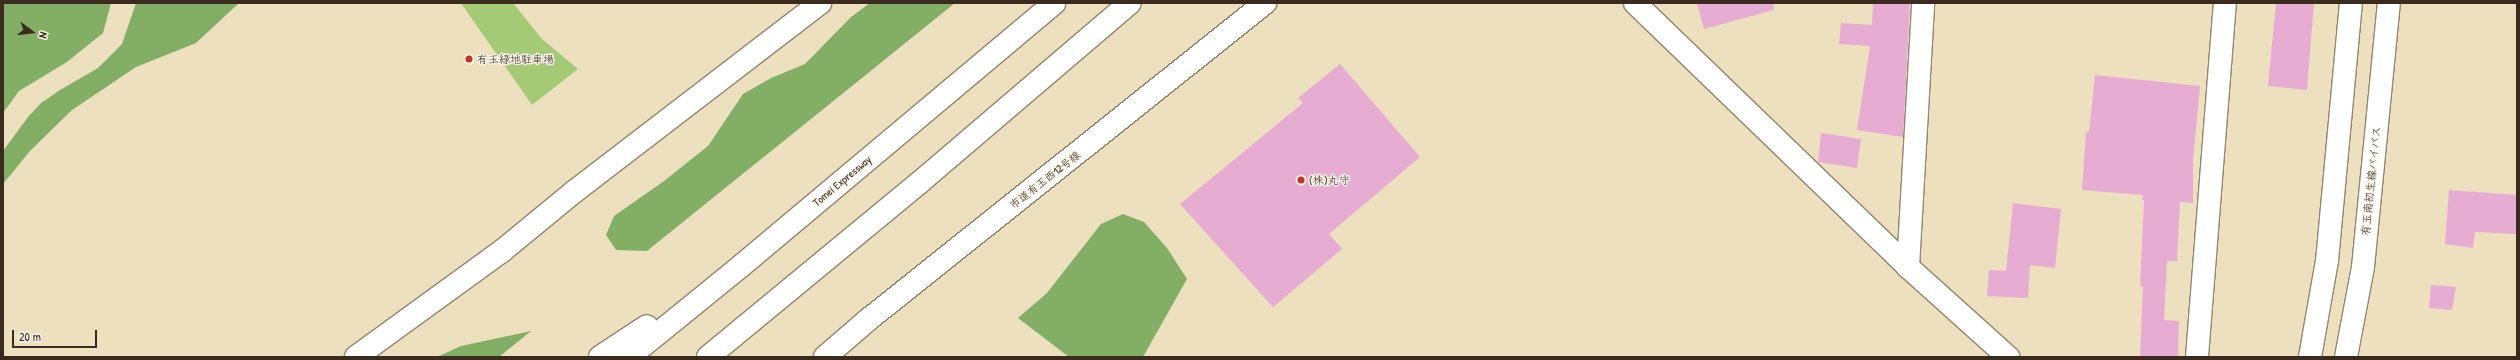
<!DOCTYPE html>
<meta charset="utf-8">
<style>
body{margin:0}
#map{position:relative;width:2520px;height:360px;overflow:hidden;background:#ede0bf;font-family:"Patrick Hand","Klee One",sans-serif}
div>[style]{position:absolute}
.green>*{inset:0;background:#a4ca75}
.forest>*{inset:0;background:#83ae66}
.building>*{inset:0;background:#e7acd2}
.roads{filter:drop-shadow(1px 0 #94856e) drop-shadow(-1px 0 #94856e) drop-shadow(0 1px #94856e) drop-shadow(0 -1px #94856e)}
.minor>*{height:22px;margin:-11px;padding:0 11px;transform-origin:11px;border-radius:11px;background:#fff}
.tertiary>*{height:22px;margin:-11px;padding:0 11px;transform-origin:11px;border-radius:11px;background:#fff}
.motorway>*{height:22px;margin:-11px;padding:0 11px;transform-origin:11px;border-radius:11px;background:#fff}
.dots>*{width:11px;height:11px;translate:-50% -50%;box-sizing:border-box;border:2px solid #f7f3e8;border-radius:50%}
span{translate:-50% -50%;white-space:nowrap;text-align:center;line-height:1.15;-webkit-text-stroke:3px #f7f3e8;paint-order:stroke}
.poi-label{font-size:11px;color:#3b2a1e}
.left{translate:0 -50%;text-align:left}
.street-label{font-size:11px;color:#3b2a1e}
.frame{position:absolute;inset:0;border:4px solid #3b2a1e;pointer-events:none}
.north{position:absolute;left:12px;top:12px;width:40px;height:40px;-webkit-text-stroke:3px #f7f3e8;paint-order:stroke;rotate:105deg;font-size:11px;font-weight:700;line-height:16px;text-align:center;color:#3b2a1e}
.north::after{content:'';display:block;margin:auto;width:14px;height:18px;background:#3b2a1e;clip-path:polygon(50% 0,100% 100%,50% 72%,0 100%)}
.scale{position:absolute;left:12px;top:330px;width:85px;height:18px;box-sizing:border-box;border:2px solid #3b2a1e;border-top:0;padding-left:5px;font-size:12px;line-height:14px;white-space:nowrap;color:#3b2a1e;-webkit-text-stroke:3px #f7f3e8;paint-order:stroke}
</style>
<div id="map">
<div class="green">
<i style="clip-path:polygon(461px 3px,513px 3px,542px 39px,578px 69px,532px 105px)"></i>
</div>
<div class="forest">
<i style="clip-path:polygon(3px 3px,111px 3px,103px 33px,67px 62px,19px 91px,3px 113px)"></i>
<i style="clip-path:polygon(136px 3px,239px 3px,196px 43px,136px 67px,72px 110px,30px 151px,3px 184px,3px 151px,28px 117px,41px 103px,60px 90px,98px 68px,122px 44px)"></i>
<i style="clip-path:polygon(870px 3px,955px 3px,647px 251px,616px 250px,606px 235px,614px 216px,664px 181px,708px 146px,743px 94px,771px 78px,805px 64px,851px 17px)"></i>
<i style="clip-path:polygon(1123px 214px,1144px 222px,1167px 248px,1187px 279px,1143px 357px,1069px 357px,1018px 318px,1047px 293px,1101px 224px)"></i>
<i style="clip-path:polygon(531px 331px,499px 357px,437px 357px,461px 346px)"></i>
</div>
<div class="building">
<i style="clip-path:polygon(1697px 3px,1773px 3px,1774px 10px,1704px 29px)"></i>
<i style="clip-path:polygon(1873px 3px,1910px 3px,1903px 137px,1857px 130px,1870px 46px,1839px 44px,1841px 23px,1872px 25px)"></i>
<i style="clip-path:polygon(2276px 3px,2314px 3px,2307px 90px,2268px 86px)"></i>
<i style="clip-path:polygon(1340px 64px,1420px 157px,1329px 234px,1342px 249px,1273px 307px,1180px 204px,1303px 103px,1298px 98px)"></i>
<i style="clip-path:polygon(2095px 75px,2200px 86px,2193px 161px,2193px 203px,2180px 202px,2177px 261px,2167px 261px,2164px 320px,2179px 321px,2178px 357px,2140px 357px,2143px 286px,2140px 286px,2144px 200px,2142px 200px,2143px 195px,2082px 190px,2086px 132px,2089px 132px)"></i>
<i style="clip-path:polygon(1821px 133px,1861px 139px,1857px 168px,1818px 162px)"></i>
<i style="clip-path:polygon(2449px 190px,2517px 195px,2517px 234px,2475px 232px,2473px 248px,2445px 244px)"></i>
<i style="clip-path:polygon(2013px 203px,2061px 209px,2055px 268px,2030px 265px,2028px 298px,1987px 296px,1989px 270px,2006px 271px)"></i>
<i style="clip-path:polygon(2431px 285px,2456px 287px,2452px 310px,2429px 308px)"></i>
</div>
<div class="roads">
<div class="minor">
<i style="left:1635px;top:3px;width:380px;rotate:44deg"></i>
<i style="left:1908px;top:267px;width:135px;rotate:42deg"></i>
<i style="left:1908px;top:267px;width:264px;rotate:-86.7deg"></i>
<i style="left:2197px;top:357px;width:355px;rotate:-85.5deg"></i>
</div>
<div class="tertiary">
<i style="left:356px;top:357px;width:180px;rotate:-36deg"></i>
<i style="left:502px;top:251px;width:94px;rotate:-39.4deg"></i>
<i style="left:575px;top:191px;width:309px;rotate:-37.5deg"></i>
<i style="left:825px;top:357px;width:58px;rotate:-40.8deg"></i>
<i style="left:869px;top:319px;width:507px;rotate:-38.59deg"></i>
<i style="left:2310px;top:357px;width:97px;rotate:-80deg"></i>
<i style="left:2327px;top:261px;width:259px;rotate:-84.7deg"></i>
<i style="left:2346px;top:357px;width:92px;rotate:-79.3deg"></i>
<i style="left:2363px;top:267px;width:265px;rotate:-84.4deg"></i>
</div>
<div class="motorway">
<i style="left:600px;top:357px;width:56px;rotate:-33.4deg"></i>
<i style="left:629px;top:357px;width:144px;rotate:-39.1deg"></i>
<i style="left:741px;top:266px;width:409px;rotate:-40deg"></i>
<i style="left:708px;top:357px;width:273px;rotate:-39.5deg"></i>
<i style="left:919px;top:183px;width:277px;rotate:-40.5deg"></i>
</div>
</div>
<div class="dots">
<i style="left:469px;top:59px;background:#c8321e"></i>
<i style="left:1301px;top:180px;background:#c8321e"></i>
</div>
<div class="poi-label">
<span class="left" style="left:477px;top:59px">有玉緑地駐車場</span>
<span class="left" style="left:1309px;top:180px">(株)丸守</span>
</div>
<div class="street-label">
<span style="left:1045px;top:180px;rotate:-38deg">市道有玉西12号線</span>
<span style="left:842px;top:181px;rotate:-40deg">Tomei Expressway</span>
<span style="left:2371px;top:181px;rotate:-84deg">有玉南初生線バイパス</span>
</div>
<div class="frame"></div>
<div class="north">N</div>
<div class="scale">20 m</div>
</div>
